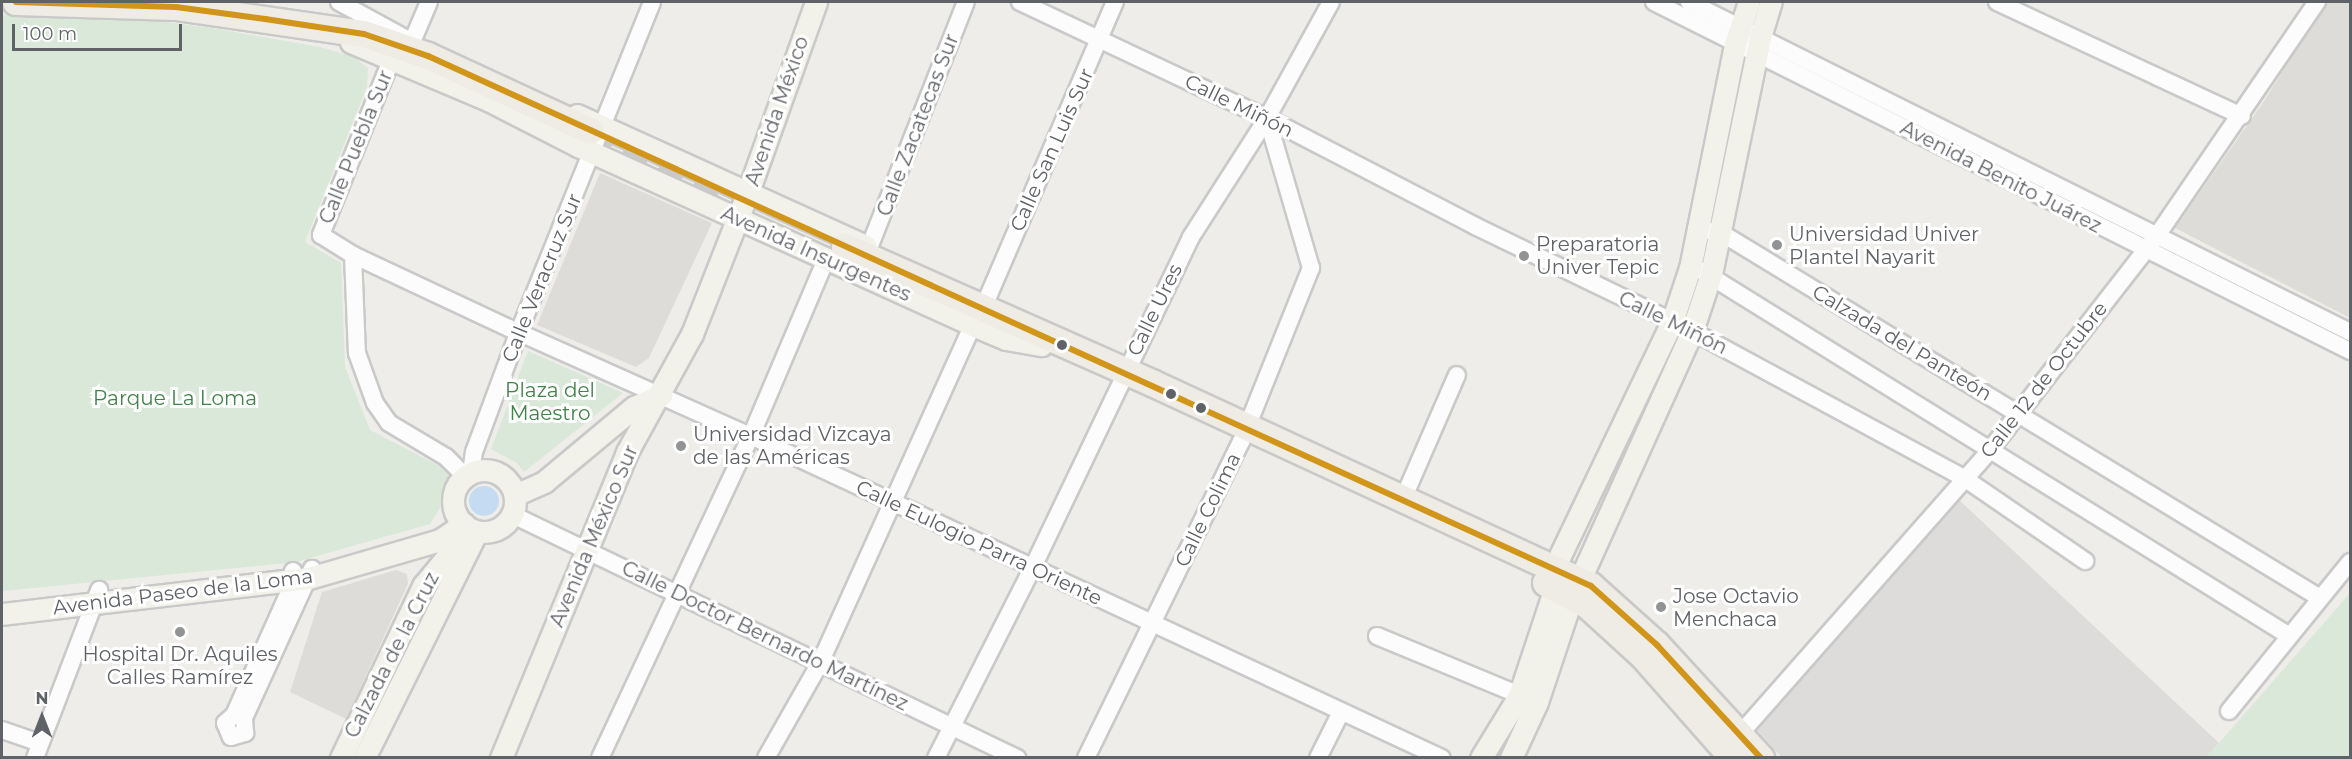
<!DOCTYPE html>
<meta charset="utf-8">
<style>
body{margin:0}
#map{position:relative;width:2352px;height:759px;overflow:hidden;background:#eeede9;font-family:Montserrat,sans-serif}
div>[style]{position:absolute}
.industrial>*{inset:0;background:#dddcda}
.education>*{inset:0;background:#dedcd8}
.green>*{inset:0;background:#d9e8d8}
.water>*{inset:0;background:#c4dbf2}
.round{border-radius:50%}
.highway-tunnel>*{height:26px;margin-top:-13px;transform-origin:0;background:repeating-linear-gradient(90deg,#cacac8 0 26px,transparent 0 39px)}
.roads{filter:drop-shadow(2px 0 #c9c9c9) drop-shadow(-2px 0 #c9c9c9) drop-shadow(0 2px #c9c9c9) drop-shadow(0 -2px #c9c9c9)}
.minor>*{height:16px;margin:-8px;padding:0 8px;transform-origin:8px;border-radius:8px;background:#fcfcfc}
.major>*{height:21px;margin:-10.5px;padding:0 10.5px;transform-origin:10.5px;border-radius:10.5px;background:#f2f1ea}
.major>.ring{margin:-10.5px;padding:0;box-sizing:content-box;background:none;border:21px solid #f2f1ea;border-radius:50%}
.highway>*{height:26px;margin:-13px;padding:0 13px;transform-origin:13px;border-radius:13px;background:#eeece4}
.bus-1>*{height:6px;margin:-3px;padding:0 3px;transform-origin:3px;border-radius:3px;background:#d1951a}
.dots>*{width:16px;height:16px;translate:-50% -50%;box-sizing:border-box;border:3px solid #fff;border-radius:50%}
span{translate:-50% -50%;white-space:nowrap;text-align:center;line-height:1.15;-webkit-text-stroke:6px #fff;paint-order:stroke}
.street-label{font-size:20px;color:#5f6266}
.poi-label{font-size:20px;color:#5f6266}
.left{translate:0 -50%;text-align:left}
.park-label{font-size:20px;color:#418349}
.frame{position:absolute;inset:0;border:3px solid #5f6266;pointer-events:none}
.north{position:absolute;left:12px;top:687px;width:60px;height:60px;-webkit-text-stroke:4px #fff;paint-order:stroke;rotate:0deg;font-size:16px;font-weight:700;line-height:24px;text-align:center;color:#5f6266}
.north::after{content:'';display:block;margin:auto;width:21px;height:27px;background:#5f6266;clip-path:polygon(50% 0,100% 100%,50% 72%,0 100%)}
.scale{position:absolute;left:12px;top:24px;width:170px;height:27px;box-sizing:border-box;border:3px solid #5f6266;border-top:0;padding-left:8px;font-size:18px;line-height:21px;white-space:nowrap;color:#5f6266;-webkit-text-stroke:4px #fff;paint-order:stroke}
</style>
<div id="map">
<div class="industrial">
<i style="clip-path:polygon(1957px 498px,2219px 743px,2205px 758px,1782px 758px,1754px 726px)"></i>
</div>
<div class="education">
<i style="clip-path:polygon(2326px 2px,2350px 2px,2350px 318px,2175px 228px,2264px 101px)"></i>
<i style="clip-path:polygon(600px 173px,712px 223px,649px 358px,636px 367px,537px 325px)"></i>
<i style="clip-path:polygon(396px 570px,407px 574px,408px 584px,346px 719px,290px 692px,322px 592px)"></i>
</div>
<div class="green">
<i style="clip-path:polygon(2px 15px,166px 22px,211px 28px,320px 47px,354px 57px,368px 68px,367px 87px,305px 242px,341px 263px,345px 367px,370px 430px,441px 467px,449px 476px,442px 505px,430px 524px,296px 562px,2px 591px)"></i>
<i style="clip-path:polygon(528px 351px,623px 393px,524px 472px,517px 463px,491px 449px)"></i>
<i style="clip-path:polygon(2350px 593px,2350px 757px,2205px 757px,2219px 743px)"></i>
</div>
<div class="water">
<i class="round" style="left:469px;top:486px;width:30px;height:30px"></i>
</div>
<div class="highway-tunnel">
<i style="left:587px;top:137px;width:156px;rotate:25.1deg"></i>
</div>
<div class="roads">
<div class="minor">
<i style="left:339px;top:2px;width:83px;rotate:28.7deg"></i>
<i style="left:412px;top:42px;width:43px;rotate:-67deg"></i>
<i style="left:1020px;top:2px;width:273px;rotate:25.2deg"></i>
<i style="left:1267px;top:118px;width:234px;rotate:27.4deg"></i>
<i style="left:1475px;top:226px;width:241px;rotate:25.8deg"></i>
<i style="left:1692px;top:331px;width:309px;rotate:28.4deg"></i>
<i style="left:1964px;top:478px;width:147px;rotate:34.4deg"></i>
<i style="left:1654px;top:2px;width:779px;rotate:26.63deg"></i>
<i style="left:1689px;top:2px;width:739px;rotate:26.53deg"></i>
<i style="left:1997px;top:2px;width:270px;rotate:25deg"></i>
<i style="left:392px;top:58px;width:191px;rotate:111.9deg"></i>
<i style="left:321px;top:235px;width:38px;rotate:32deg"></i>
<i style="left:353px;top:255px;width:172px;rotate:25.1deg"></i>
<i style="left:509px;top:328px;width:265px;rotate:24.1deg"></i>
<i style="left:751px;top:436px;width:762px;rotate:24.99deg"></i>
<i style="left:1696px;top:228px;width:28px;rotate:13deg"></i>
<i style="left:1723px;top:234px;width:699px;rotate:31.37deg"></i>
<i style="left:869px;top:248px;width:264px;rotate:-68.5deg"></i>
<i style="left:353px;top:255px;width:98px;rotate:87.7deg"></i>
<i style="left:357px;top:353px;width:53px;rotate:70.2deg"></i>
<i style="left:375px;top:403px;width:24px;rotate:55deg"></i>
<i style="left:389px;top:423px;width:66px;rotate:30.8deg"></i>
<i style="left:446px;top:457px;width:27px;rotate:45deg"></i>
<i style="left:1702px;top:271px;width:690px;rotate:31.85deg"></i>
<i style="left:987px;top:299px;width:323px;rotate:-66.7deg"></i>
<i style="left:471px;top:473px;width:21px;rotate:-82deg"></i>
<i style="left:474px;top:452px;width:121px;rotate:-69.6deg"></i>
<i style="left:516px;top:339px;width:363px;rotate:-68deg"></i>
<i style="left:1403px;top:499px;width:135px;rotate:-66.5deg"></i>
<i style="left:513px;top:515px;width:560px;rotate:25.74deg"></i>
<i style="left:293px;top:571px;width:10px;rotate:84deg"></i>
<i style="left:294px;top:581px;width:147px;rotate:114.1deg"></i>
<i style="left:234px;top:715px;width:12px;rotate:138deg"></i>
<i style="left:225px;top:723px;width:15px;rotate:67deg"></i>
<i style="left:231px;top:737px;width:15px;rotate:-16deg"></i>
<i style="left:245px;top:733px;width:15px;rotate:-94deg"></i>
<i style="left:244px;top:718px;width:164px;rotate:-65.5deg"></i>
<i style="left:1377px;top:636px;width:165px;rotate:22.5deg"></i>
<i style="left:2229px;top:711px;width:192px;rotate:-50.9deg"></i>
<i style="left:2px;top:730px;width:40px;rotate:18.9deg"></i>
<i style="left:1740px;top:734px;width:378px;rotate:-48.6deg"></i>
<i style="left:1990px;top:450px;width:270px;rotate:-52.1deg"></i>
<i style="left:2156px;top:237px;width:285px;rotate:-55.6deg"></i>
<i style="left:35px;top:758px;width:180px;rotate:-69.1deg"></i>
<i style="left:600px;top:758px;width:356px;rotate:-64.9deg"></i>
<i style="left:751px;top:436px;width:192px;rotate:-67deg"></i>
<i style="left:766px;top:758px;width:112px;rotate:-60.4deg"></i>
<i style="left:821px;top:661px;width:369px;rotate:-65.7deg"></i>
<i style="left:936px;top:758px;width:212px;rotate:-63.1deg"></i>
<i style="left:1032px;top:569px;width:368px;rotate:-64.4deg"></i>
<i style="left:1191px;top:237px;width:141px;rotate:-57.4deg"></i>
<i style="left:1267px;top:118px;width:132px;rotate:-61.1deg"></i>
<i style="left:1086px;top:758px;width:352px;rotate:-63.9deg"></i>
<i style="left:1241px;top:442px;width:188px;rotate:-68.1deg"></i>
<i style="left:1311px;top:268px;width:156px;rotate:-106.3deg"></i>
<i style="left:1318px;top:758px;width:51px;rotate:-63.4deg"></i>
</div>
<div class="major">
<i style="left:351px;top:42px;width:149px;rotate:22.9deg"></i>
<i style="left:488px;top:100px;width:101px;rotate:27.1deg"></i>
<i style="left:578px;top:146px;width:434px;rotate:24.4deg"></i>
<i style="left:973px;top:325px;width:36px;rotate:23deg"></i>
<i style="left:1006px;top:339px;width:36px;rotate:10deg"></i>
<i style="left:577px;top:115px;width:317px;rotate:24.4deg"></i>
<i class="ring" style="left:453px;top:470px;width:41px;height:41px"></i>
<i style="left:515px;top:495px;width:32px;rotate:-24deg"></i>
<i style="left:544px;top:482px;width:117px;rotate:-39.8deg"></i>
<i style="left:634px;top:407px;width:30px;rotate:-24deg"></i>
<i style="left:2px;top:614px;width:309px;rotate:-6.7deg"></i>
<i style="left:309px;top:578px;width:136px;rotate:-16.2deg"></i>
<i style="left:440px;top:540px;width:29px;rotate:-34deg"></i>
<i style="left:341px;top:758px;width:191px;rotate:-64.5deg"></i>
<i style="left:423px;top:586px;width:71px;rotate:-50.7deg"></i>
<i style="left:364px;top:758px;width:251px;rotate:-63.5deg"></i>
<i style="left:501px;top:758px;width:331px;rotate:-67.6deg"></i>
<i style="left:627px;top:452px;width:135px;rotate:-61.2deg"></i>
<i style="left:692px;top:334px;width:153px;rotate:-68.5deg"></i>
<i style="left:748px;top:192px;width:202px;rotate:-70.3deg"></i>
<i style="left:1481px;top:758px;width:73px;rotate:-58.5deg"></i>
<i style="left:1519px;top:696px;width:114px;rotate:-71.6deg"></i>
<i style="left:1555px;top:588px;width:20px;rotate:-93deg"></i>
<i style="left:1554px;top:568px;width:273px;rotate:-64.4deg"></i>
<i style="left:1672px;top:322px;width:57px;rotate:-71.6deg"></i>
<i style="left:1690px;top:268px;width:228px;rotate:-78.6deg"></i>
<i style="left:1735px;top:44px;width:44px;rotate:-71.6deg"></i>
<i style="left:1511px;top:758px;width:62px;rotate:-65.1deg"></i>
<i style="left:1537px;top:702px;width:111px;rotate:-71.6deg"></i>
<i style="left:1572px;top:597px;width:292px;rotate:-65.7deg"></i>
<i style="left:1692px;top:331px;width:60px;rotate:-71.6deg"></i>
<i style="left:1711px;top:274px;width:242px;rotate:-78.3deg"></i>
<i style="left:1760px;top:37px;width:37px;rotate:-73deg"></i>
</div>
<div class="highway">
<i style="left:16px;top:2px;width:160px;rotate:1.8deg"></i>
<i style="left:176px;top:7px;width:190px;rotate:8.2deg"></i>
<i style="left:364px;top:34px;width:68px;rotate:19deg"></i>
<i style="left:428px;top:56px;width:179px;rotate:24.8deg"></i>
<i style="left:845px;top:247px;width:338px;rotate:23.9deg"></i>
<i style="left:1154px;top:384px;width:481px;rotate:24.8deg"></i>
<i style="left:1591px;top:586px;width:89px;rotate:41.8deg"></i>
<i style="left:1657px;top:645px;width:154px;rotate:47.4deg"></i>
<i style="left:1546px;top:583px;width:47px;rotate:28.2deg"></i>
<i style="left:1587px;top:605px;width:76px;rotate:42.3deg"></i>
<i style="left:1643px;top:656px;width:136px;rotate:48.6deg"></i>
</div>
</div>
<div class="bus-1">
<i style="left:16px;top:2px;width:160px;rotate:1.8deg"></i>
<i style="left:176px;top:7px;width:90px;rotate:7.7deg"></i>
<i style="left:265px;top:19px;width:100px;rotate:8.6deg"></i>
<i style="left:364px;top:34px;width:68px;rotate:19deg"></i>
<i style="left:428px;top:56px;width:1278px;rotate:24.5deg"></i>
<i style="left:1591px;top:586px;width:89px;rotate:41.8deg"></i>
<i style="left:1657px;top:645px;width:154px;rotate:47.4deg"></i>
</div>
<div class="dots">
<i style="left:1777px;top:245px;background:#919394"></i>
<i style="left:1524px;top:256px;background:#919394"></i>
<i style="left:1062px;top:345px;background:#5f6266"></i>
<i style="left:1171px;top:394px;background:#5f6266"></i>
<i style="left:1201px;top:408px;background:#5f6266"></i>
<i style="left:681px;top:446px;background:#919394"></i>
<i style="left:1661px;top:607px;background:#919394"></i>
<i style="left:180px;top:632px;background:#919394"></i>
</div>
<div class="street-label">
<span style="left:1239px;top:106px;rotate:26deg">Calle Miñón</span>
<span style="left:777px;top:111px;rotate:-71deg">Avenida México</span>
<span style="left:918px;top:125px;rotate:-69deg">Calle Zacatecas Sur</span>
<span style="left:356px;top:147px;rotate:-68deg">Calle Puebla Sur</span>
<span style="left:1052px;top:150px;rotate:-66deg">Calle San Luis Sur</span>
<span style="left:2001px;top:177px;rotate:27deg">Avenida Benito Juárez</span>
<span style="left:816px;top:254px;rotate:24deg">Avenida Insurgentes</span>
<span style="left:542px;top:278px;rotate:-68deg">Calle Veracruz Sur</span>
<span style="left:1155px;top:310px;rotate:-64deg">Calle Ures</span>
<span style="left:1673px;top:323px;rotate:26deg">Calle Miñón</span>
<span style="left:1902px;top:343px;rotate:31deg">Calzada del Panteón</span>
<span style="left:2044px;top:380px;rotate:-52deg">Calle 12 de Octubre</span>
<span style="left:1208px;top:510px;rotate:-64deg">Calle Colima</span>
<span style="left:594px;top:536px;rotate:-67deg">Avenida México Sur</span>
<span style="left:979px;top:543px;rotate:25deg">Calle Eulogio Parra Oriente</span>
<span style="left:183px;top:592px;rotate:-7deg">Avenida Paseo de la Loma</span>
<span style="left:765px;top:636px;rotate:26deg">Calle Doctor Bernardo Martínez</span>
<span style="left:392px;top:655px;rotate:-63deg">Calzada de la Cruz</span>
</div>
<div class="poi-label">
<span class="left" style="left:1789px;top:246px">Universidad Univer<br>Plantel Nayarit</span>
<span class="left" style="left:1536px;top:256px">Preparatoria<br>Univer Tepic</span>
<span class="left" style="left:693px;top:446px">Universidad Vizcaya<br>de las Américas</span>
<span class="left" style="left:1673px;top:608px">Jose Octavio<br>Menchaca</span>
<span style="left:180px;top:666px">Hospital Dr. Aquiles<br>Calles Ramírez</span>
</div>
<div class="park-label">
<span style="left:550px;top:402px">Plaza del<br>Maestro</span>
<span style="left:175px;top:398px">Parque La Loma</span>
</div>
<div class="frame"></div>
<div class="north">N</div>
<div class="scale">100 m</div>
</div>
